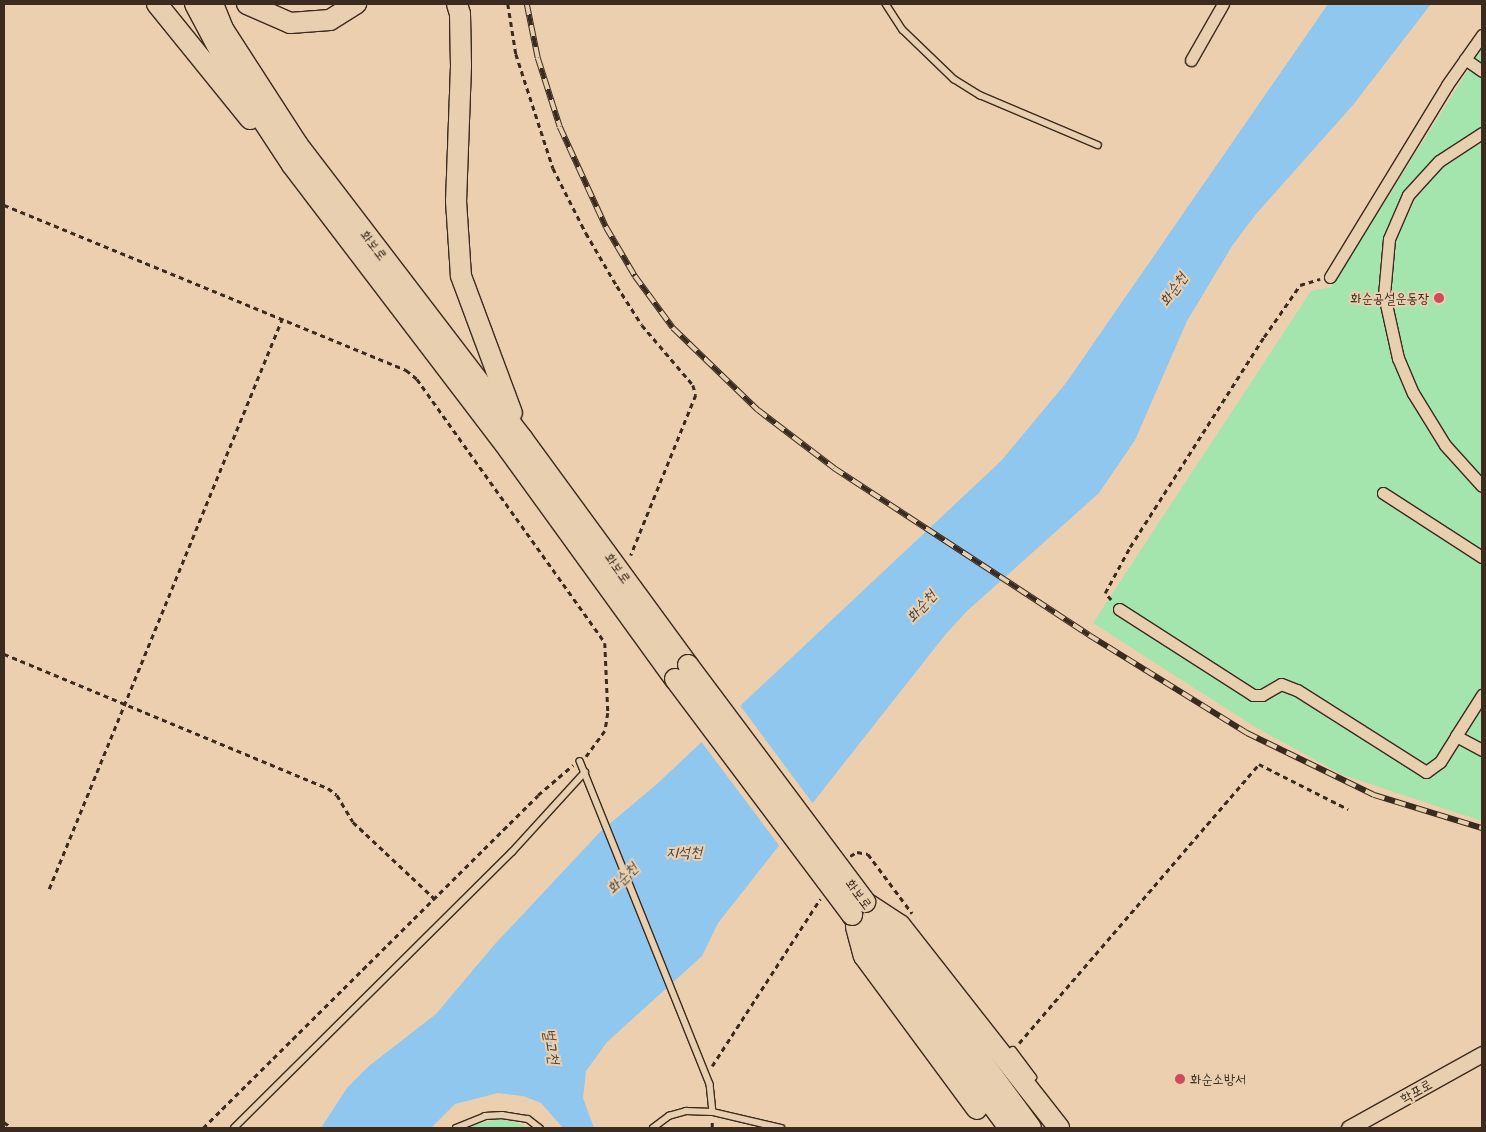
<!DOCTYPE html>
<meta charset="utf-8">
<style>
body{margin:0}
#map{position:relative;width:1486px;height:1132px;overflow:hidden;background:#ebcfae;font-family:"Patrick Hand","Poor Story",sans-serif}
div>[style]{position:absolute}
.green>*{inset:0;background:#a4e5ae}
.water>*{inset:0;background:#8fc7ee}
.pier>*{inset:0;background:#ebcfae}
.path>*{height:2.5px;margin-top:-1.25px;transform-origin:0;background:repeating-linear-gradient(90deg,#3b2a1e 0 5px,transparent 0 9px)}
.roads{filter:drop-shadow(1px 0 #3b2a1e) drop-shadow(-1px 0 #3b2a1e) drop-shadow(0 1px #3b2a1e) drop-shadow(0 -1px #3b2a1e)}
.service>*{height:5.5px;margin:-2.75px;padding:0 2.75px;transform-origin:2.75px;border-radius:2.75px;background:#e8cfb0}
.minor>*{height:11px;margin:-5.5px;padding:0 5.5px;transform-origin:5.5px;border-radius:5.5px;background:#e8cfb0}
.tertiary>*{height:15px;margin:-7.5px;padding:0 7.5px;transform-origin:7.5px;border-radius:7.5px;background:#e8cfb0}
.trunk>*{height:20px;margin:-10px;padding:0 10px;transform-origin:10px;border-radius:10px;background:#e8cfb0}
.rail>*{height:5.5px;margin-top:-2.75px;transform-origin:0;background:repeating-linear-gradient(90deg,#e8cfb0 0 11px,#3b2a1e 0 22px);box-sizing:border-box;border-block:1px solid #3b2a1e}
.bridges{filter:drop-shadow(1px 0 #3b2a1e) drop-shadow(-1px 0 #3b2a1e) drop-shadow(0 1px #3b2a1e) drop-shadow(0 -1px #3b2a1e)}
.trunk-bridge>*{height:20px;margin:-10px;padding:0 10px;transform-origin:10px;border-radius:10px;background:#e8cfb0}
.dots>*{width:14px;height:14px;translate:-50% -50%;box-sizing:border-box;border:2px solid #e8cfb0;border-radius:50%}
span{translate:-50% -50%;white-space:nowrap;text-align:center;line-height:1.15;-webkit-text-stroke:4px #e8cfb0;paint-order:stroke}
.street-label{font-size:14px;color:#3b2a1e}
.poi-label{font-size:14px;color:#3b2a1e}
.right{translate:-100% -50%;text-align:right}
.left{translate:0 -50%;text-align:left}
.water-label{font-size:15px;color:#48423d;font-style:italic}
.frame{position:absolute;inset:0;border:5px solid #3b2a1e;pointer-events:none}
</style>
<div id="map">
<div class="green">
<i style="clip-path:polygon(1482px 48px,1482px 821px,1343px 775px,1255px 727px,1093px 623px,1311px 291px,1331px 287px)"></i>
<i style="clip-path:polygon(504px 1118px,530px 1128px,466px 1128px,469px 1126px)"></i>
</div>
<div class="water">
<i style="clip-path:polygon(1328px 4px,1431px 4px,1353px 105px,1256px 214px,1232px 246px,1187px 321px,1135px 440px,1099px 493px,967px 611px,945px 635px,718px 923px,702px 956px,607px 1042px,586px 1071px,583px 1098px,594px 1128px,563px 1128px,541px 1103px,523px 1096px,498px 1093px,455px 1104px,431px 1128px,321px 1128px,347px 1088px,369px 1066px,436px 1014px,495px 944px,600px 832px,657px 784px,1001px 461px,1066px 383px)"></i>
</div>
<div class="pier">
<i style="clip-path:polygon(739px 704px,814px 805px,781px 848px,700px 740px)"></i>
</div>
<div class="path">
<i style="left:508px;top:4px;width:51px;rotate:80.9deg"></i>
<i style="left:516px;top:54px;width:120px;rotate:72deg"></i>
<i style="left:553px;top:168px;width:73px;rotate:63.1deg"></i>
<i style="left:586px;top:233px;width:61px;rotate:59.7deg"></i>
<i style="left:617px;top:286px;width:46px;rotate:57.3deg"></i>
<i style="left:642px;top:325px;width:79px;rotate:49.6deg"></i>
<i style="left:693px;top:385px;width:10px;rotate:73deg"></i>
<i style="left:696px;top:395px;width:173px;rotate:112.1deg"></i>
<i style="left:4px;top:205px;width:435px;rotate:22.3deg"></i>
<i style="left:406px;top:370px;width:14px;rotate:39deg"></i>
<i style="left:417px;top:379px;width:324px;rotate:54.5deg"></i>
<i style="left:605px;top:643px;width:70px;rotate:87.5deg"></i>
<i style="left:608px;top:713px;width:18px;rotate:99deg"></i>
<i style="left:605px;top:731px;width:32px;rotate:126deg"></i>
<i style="left:1111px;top:600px;width:9px;rotate:-131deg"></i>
<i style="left:1105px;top:593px;width:52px;rotate:-61.5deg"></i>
<i style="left:1130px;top:547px;width:249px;rotate:-57.5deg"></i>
<i style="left:1264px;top:337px;width:63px;rotate:-55.3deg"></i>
<i style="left:1300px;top:285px;width:21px;rotate:-17deg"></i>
<i style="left:4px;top:654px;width:351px;rotate:22.5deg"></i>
<i style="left:328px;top:788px;width:11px;rotate:38deg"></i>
<i style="left:337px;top:795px;width:31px;rotate:59deg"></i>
<i style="left:353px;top:822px;width:112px;rotate:43.2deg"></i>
<i style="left:850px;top:856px;width:8px;rotate:-30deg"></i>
<i style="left:857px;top:852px;width:11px;rotate:10deg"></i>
<i style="left:868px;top:854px;width:74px;rotate:53.3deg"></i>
<i style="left:49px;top:889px;width:616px;rotate:-67.77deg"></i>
<i style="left:1019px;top:1043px;width:368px;rotate:-49.3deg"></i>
<i style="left:1259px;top:764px;width:100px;rotate:26.8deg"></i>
<i style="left:712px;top:1066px;width:199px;rotate:-57.1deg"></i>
<i style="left:4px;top:1122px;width:10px;rotate:37deg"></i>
<i style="left:203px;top:1128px;width:472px;rotate:-44.8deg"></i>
<i style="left:538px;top:795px;width:46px;rotate:-40.6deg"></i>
<i style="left:712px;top:1128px;width:7px;rotate:-90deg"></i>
</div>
<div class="roads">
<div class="service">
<i style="left:886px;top:4px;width:31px;rotate:57deg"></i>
<i style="left:903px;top:30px;width:71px;rotate:43.9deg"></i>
<i style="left:954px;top:79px;width:31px;rotate:32deg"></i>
<i style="left:980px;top:95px;width:128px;rotate:23deg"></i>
<i style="left:580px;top:761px;width:348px;rotate:68.1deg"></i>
<i style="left:710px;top:1084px;width:28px;rotate:84deg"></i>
<i style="left:1013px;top:1050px;width:34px;rotate:53deg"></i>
<i style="left:1033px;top:1077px;width:9px;rotate:144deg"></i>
<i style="left:234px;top:1128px;width:392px;rotate:-44.8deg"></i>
<i style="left:512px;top:852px;width:108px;rotate:-47.6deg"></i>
<i style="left:456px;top:1128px;width:31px;rotate:-22deg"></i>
<i style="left:485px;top:1116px;width:17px;rotate:-3deg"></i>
<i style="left:502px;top:1115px;width:26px;rotate:9deg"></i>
<i style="left:528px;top:1119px;width:15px;rotate:37deg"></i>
<i style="left:653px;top:1128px;width:20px;rotate:-37deg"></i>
<i style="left:669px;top:1116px;width:18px;rotate:-16deg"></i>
<i style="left:686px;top:1111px;width:27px;rotate:2deg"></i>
<i style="left:713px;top:1112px;width:70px;rotate:13.2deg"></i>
</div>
<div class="minor">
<i style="left:1465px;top:59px;width:21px;rotate:35deg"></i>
<i style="left:1191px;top:60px;width:64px;rotate:-60.3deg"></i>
<i style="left:1482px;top:133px;width:51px;rotate:146.9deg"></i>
<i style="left:1439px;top:161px;width:46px;rotate:132.4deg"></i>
<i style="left:1408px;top:195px;width:48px;rotate:113.4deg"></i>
<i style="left:1389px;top:239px;width:56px;rotate:95.1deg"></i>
<i style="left:1384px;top:295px;width:65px;rotate:77.5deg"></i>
<i style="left:1398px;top:358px;width:38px;rotate:67deg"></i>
<i style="left:1413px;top:393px;width:61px;rotate:58.4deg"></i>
<i style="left:1445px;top:445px;width:55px;rotate:47.9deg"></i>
<i style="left:1330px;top:277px;width:225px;rotate:-58.6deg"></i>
<i style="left:1447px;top:85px;width:61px;rotate:-55deg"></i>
<i style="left:1383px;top:493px;width:118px;rotate:32.9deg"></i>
<i style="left:1119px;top:609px;width:159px;rotate:32.7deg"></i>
<i style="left:1253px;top:695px;width:9px"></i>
<i style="left:1262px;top:695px;width:22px;rotate:-30deg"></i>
<i style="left:1281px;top:684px;width:17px;rotate:21deg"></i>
<i style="left:1297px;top:690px;width:153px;rotate:32.4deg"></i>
<i style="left:1426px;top:772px;width:17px;rotate:-36deg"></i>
<i style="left:1440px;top:762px;width:31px;rotate:-58deg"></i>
<i style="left:1456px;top:736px;width:30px;rotate:28deg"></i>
<i style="left:1456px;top:736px;width:49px;rotate:-57.6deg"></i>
</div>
<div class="tertiary">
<i style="left:1349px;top:1128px;width:152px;rotate:-29.1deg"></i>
</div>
<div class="trunk">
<i style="left:157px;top:4px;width:148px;rotate:51deg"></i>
<i style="left:195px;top:4px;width:77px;rotate:62.1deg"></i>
<i style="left:231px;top:72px;width:111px;rotate:56.7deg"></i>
<i style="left:292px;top:165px;width:358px;rotate:52.7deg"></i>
<i style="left:509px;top:450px;width:283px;rotate:54.1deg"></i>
<i style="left:213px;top:4px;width:27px;rotate:68deg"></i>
<i style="left:223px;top:29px;width:138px;rotate:57.1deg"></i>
<i style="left:298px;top:145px;width:369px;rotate:52.6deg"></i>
<i style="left:522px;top:438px;width:281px;rotate:53.8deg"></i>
<i style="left:247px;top:4px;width:47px;rotate:23.8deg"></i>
<i style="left:290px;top:23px;width:40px;rotate:-4.3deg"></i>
<i style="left:330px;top:20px;width:31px;rotate:-32deg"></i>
<i style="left:457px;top:4px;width:10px;rotate:73deg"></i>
<i style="left:460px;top:14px;width:52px;rotate:88.9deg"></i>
<i style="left:461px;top:66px;width:135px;rotate:92.1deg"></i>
<i style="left:456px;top:201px;width:75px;rotate:86.2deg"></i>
<i style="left:461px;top:276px;width:146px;rotate:69.6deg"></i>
<i style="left:865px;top:902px;width:42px;rotate:33.3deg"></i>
<i style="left:900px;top:925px;width:258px;rotate:51.9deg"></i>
<i style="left:874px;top:914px;width:265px;rotate:53.7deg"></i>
<i style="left:852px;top:915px;width:265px;rotate:53.6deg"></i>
<i style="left:856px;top:927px;width:30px;rotate:75deg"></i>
<i style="left:864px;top:956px;width:190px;rotate:53.6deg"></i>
</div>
</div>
<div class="rail">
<i style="left:527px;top:4px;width:55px;rotate:78.5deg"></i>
<i style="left:538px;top:58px;width:72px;rotate:72.3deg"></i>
<i style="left:560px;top:127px;width:110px;rotate:65.3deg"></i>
<i style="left:606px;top:227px;width:57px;rotate:59.4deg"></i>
<i style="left:635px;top:276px;width:64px;rotate:53.8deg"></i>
<i style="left:673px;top:328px;width:118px;rotate:44deg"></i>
<i style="left:758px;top:410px;width:96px;rotate:37.3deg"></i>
<i style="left:834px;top:468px;width:305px;rotate:33.2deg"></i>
<i style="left:1089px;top:635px;width:186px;rotate:31.8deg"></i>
<i style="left:1247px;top:733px;width:141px;rotate:26deg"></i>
<i style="left:1374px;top:795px;width:113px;rotate:17deg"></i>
</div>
<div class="bridges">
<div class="trunk-bridge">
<i style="left:688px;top:665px;width:296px;rotate:53.2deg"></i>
<i style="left:675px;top:679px;width:295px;rotate:53.1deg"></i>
</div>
</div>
<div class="dots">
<i style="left:1439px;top:298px;background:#d1495b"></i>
<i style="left:1180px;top:1079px;background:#d1495b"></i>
</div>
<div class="street-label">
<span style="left:374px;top:245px;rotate:52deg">화보로</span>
<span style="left:618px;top:568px;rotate:54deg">화보로</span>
<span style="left:859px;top:894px;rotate:53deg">화보로</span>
<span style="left:1416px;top:1091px;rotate:-29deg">학포로</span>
</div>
<div class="poi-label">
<span class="right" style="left:1429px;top:298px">화순공설운동장</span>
<span class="left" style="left:1190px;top:1079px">화순소방서</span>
</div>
<div class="water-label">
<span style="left:1173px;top:289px;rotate:-55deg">화순천</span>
<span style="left:921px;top:606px;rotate:-49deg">화순천</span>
<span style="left:684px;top:852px">지석천</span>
<span style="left:622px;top:878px;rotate:-45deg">화순천</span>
<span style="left:552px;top:1046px;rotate:81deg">벌고천</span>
</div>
<div class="frame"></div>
</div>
